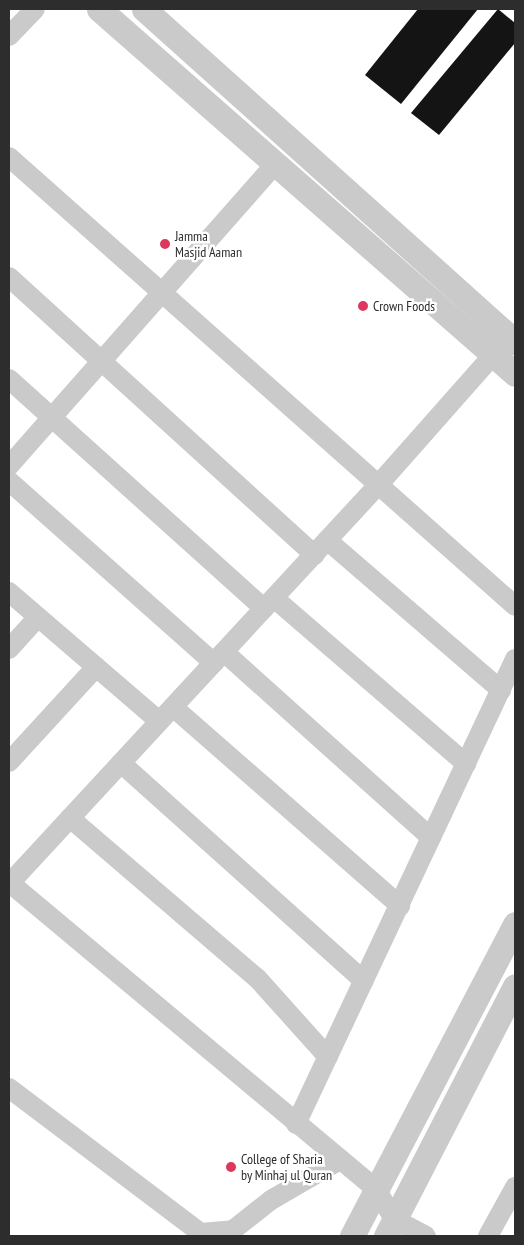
<!DOCTYPE html>
<style>
body{margin:0}
#map{position:relative;width:524px;height:1245px;overflow:hidden;background:#fff;font-family:"PT Sans Narrow",sans-serif}
div>[style]{position:absolute}
.building>*{inset:0;background:#141414}
.minor>*{height:20px;margin:-10px;padding:0 10px;transform-origin:10px;border-radius:10px;background:#cacaca}
.tertiary>*{height:25px;margin:-12.5px;padding:0 12.5px;transform-origin:12.5px;border-radius:12.5px;background:#cacaca}
.dots>*{width:14px;height:14px;translate:-50% -50%;box-sizing:border-box;border:2px solid #fff;border-radius:50%}
span{translate:-50% -50%;white-space:nowrap;text-align:center;line-height:1.15;-webkit-text-stroke:5px #fff;paint-order:stroke}
.poi-label{font-size:14px;color:#2d2d2d}
.left{translate:0 -50%;text-align:left}
.frame{position:absolute;inset:0;border:10px solid #2d2d2d;pointer-events:none}
</style>
<div id="map">
<div class="building">
<i style="clip-path:polygon(418px 9px,478px 9px,401px 104px,365px 75px)"></i>
<i style="clip-path:polygon(498px 9px,515px 23px,515px 43px,439px 135px,411px 113px)"></i>
</div>
<div class="minor">
<i style="left:9px;top:36px;width:37px;rotate:-46deg"></i>
<i style="left:9px;top:157px;width:676px;rotate:41.58deg"></i>
<i style="left:9px;top:277px;width:413px;rotate:42.3deg"></i>
<i style="left:9px;top:379px;width:343px;rotate:42deg"></i>
<i style="left:9px;top:466px;width:402px;rotate:-48.6deg"></i>
<i style="left:9px;top:481px;width:274px;rotate:41.6deg"></i>
<i style="left:327px;top:540px;width:230px;rotate:40.8deg"></i>
<i style="left:9px;top:592px;width:198px;rotate:40.7deg"></i>
<i style="left:274px;top:598px;width:254px;rotate:40.8deg"></i>
<i style="left:9px;top:649px;width:43px;rotate:-47.8deg"></i>
<i style="left:224px;top:652px;width:278px;rotate:41.9deg"></i>
<i style="left:173px;top:707px;width:302px;rotate:41.2deg"></i>
<i style="left:9px;top:762px;width:129px;rotate:-47.5deg"></i>
<i style="left:121px;top:763px;width:326px;rotate:41.9deg"></i>
<i style="left:70px;top:818px;width:246px;rotate:40.6deg"></i>
<i style="left:257px;top:978px;width:106px;rotate:48.1deg"></i>
<i style="left:10px;top:883px;width:477px;rotate:39.9deg"></i>
<i style="left:376px;top:1189px;width:35px;rotate:59deg"></i>
<i style="left:394px;top:1219px;width:36px;rotate:28deg"></i>
<i style="left:9px;top:884px;width:545px;rotate:-47.23deg"></i>
<i style="left:379px;top:484px;width:172px;rotate:-48.5deg"></i>
<i style="left:9px;top:1088px;width:241px;rotate:37.1deg"></i>
<i style="left:201px;top:1233px;width:32px;rotate:-5deg"></i>
<i style="left:233px;top:1230px;width:48px;rotate:-38.3deg"></i>
<i style="left:271px;top:1200px;width:80px;rotate:-30.1deg"></i>
<i style="left:296px;top:1124px;width:514px;rotate:-64.78deg"></i>
<i style="left:488px;top:1236px;width:56px;rotate:-61.1deg"></i>
</div>
<div class="tertiary">
<i style="left:99px;top:9px;width:553px;rotate:41.26deg"></i>
<i style="left:144px;top:9px;width:499px;rotate:41.9deg"></i>
<i style="left:352px;top:1236px;width:352px;rotate:-62.4deg"></i>
<i style="left:386px;top:1236px;width:281px;rotate:-62.7deg"></i>
</div>
<div class="dots">
<i style="left:165px;top:244px;background:#dc375d"></i>
<i style="left:363px;top:306px;background:#dc375d"></i>
<i style="left:231px;top:1167px;background:#dc375d"></i>
</div>
<div class="poi-label">
<span class="left" style="left:175px;top:244px">Jamma<br>Masjid Aaman</span>
<span class="left" style="left:373px;top:306px">Crown Foods</span>
<span class="left" style="left:241px;top:1167px">College of Sharia<br>by Minhaj ul Quran</span>
</div>
<div class="frame"></div>
</div>
